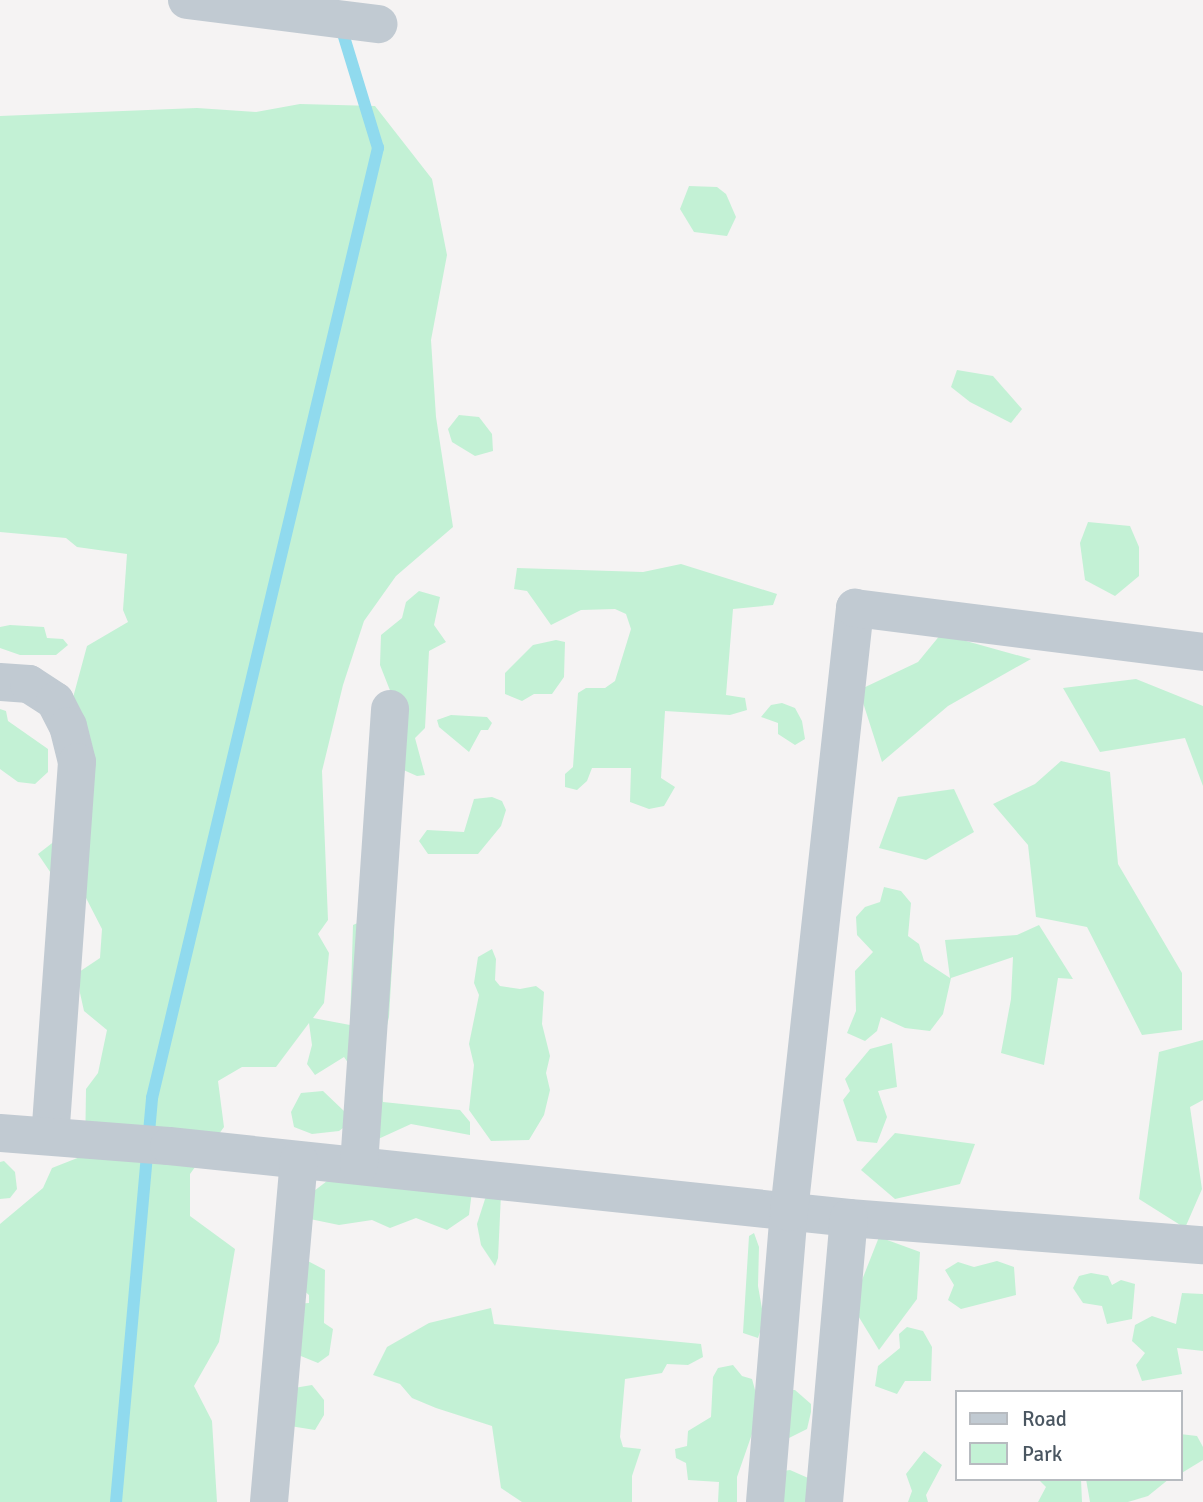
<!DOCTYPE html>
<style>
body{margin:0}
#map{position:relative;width:1203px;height:1502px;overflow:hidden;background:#f5f3f3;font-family:Signika,sans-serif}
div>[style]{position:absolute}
.green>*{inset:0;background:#c3f1d5}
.stream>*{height:12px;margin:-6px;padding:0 6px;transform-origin:6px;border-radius:6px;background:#90daee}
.minor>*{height:38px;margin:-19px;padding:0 19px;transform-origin:19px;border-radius:19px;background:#c1cad2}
span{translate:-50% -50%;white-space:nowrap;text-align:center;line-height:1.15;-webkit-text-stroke:5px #fff;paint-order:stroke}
.legend{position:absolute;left:955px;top:1390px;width:228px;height:91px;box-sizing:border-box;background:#fff;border:2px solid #b7bbc0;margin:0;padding:9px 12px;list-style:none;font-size:21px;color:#4a5661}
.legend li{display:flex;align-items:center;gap:14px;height:35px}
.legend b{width:35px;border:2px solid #b7bbc0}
</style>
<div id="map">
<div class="green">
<i style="clip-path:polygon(300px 104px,375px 106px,432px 179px,447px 255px,431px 340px,436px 417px,453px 527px,396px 576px,364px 621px,343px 685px,322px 771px,328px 920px,318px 934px,329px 953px,324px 1003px,313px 1018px,350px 1025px,353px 925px,369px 918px,394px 932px,389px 1017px,379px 1058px,383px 1102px,460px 1110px,470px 1122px,470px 1135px,411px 1124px,376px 1140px,347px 1125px,339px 1131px,312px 1134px,294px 1127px,291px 1112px,301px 1093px,323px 1091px,344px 1111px,353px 1070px,344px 1057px,315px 1075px,307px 1064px,312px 1045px,309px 1023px,276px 1067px,242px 1067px,218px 1081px,224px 1127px,190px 1174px,190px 1216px,235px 1249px,219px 1342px,194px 1386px,212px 1421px,217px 1502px,0 1502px,0 1224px,43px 1188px,52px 1168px,85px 1155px,86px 1089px,98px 1073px,107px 1030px,84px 1011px,80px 993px,79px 972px,100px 958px,102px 929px,85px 896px,59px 885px,38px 854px,69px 830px,71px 705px,87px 646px,128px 622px,123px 610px,127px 554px,77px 547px,66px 538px,0 532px,0 116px,197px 108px,256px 112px)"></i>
<i style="clip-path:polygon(689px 186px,717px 187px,726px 194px,736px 217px,727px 236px,694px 232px,680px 209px)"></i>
<i style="clip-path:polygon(957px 370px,993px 376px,1022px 409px,1011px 423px,970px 402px,951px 387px)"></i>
<i style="clip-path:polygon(459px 415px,479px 417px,492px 434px,493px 451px,475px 456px,452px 442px,448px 429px)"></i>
<i style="clip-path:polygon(1088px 522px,1130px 526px,1139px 547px,1139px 576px,1115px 596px,1085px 580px,1080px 543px)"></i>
<i style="clip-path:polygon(681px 564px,777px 594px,773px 605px,733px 609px,726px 695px,745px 698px,747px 710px,730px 715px,665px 711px,661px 778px,675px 787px,664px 806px,649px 809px,630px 802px,631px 768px,592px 768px,587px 781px,577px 790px,565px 787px,565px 774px,573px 767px,578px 693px,586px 688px,605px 688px,615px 681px,631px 629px,626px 614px,615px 609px,581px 610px,551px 625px,527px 591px,514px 589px,517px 568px,643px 572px)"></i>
<i style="clip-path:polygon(419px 591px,440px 597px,434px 625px,446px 642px,429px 651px,425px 728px,415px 738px,425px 775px,417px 776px,399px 768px,391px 693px,380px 665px,381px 635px,402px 618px,406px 602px)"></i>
<i style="clip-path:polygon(10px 625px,44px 627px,47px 638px,63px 639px,68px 645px,56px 655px,20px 655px,0 648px,0 627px)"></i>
<i style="clip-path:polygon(941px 634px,1031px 659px,948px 706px,882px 762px,859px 690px,918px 662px)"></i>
<i style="clip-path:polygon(556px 640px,565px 642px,564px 677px,552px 694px,534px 694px,522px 701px,505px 694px,505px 673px,533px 645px)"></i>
<i style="clip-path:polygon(1136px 679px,1203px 706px,1203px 786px,1185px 738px,1100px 752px,1063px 688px)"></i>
<i style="clip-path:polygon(782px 703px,795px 708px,802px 721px,805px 739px,795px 745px,778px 734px,778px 723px,761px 717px,771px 705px)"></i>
<i style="clip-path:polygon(0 709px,6px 711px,8px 721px,48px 749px,48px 772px,35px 784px,18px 782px,0 769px)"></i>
<i style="clip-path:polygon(451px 715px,487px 717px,492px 723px,488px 730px,481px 730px,469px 752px,439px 727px,437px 720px)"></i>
<i style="clip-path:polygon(1061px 761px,1110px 772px,1118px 864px,1182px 973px,1182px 1030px,1142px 1035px,1087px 927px,1036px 917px,1028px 845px,993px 804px,1035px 784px)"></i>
<i style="clip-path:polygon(954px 789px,974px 832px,926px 860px,879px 848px,898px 797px)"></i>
<i style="clip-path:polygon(492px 797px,502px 801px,506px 810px,501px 826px,478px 854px,428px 854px,419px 841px,427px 830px,464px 832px,474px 799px)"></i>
<i style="clip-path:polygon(884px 887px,901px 891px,911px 903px,908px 936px,919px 944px,924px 961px,950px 978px,945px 940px,1017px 935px,1039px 925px,1073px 979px,1058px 978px,1044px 1065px,1001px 1053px,1011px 999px,1013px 957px,951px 978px,943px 1014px,930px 1031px,905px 1028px,881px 1017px,877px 1031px,865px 1041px,847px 1033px,856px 1011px,855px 971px,873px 952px,857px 935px,856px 917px,865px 907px,880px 902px)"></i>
<i style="clip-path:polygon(492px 949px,496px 959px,495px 980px,500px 986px,520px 989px,536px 986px,544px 992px,542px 1024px,550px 1056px,546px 1073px,550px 1090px,544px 1115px,529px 1140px,491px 1141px,469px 1110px,474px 1065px,469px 1044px,479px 995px,474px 983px,478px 957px)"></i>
<i style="clip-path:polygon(1203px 1040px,1203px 1100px,1190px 1107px,1202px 1189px,1185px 1228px,1139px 1199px,1159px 1052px)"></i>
<i style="clip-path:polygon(892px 1043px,897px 1087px,878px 1091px,887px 1117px,877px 1143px,857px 1141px,843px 1100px,850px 1091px,845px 1079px,870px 1049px)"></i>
<i style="clip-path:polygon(895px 1133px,975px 1144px,960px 1184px,895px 1199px,861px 1170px)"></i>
<i style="clip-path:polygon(4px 1161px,15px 1172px,17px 1189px,10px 1198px,0 1199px,0 1162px)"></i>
<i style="clip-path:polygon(340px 1171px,472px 1191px,469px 1215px,447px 1230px,416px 1218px,390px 1228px,372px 1220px,339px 1225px,305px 1218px,305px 1198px)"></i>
<i style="clip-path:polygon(501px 1194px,498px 1258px,495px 1266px,481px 1245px,477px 1224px,486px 1196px)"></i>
<i style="clip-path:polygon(754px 1233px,759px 1247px,758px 1286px,764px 1320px,758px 1338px,743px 1333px,749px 1236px)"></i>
<i style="clip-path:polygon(879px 1237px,920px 1252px,917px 1299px,879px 1350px,857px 1314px,862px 1280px)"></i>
<i style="clip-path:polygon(304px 1259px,325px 1270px,324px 1323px,333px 1329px,329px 1355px,318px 1363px,291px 1352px,294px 1304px,309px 1303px,309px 1295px,296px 1284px)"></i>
<i style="clip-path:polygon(997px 1261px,1014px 1267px,1016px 1295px,961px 1309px,948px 1300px,954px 1285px,945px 1270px,958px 1262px,974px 1267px)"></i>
<i style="clip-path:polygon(1091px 1273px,1108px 1276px,1112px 1285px,1121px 1280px,1135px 1284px,1132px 1319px,1107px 1324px,1102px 1306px,1083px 1303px,1073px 1288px,1079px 1276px)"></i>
<i style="clip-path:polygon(1182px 1293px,1203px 1294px,1203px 1351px,1177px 1348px,1182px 1374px,1142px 1381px,1136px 1365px,1145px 1353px,1132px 1341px,1135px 1325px,1152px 1316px,1176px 1324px)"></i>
<i style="clip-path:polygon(491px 1308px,494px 1324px,701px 1344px,703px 1357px,688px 1365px,667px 1364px,662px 1373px,625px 1379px,620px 1437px,623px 1447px,641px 1449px,632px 1476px,632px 1502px,522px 1502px,501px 1488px,492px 1426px,436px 1408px,412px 1398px,400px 1384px,373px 1375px,387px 1347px,429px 1323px)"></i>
<i style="clip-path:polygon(907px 1327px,923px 1331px,932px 1347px,931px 1381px,905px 1381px,897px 1394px,875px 1386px,878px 1366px,900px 1348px,899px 1334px)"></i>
<i style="clip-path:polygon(733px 1365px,742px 1376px,752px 1379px,757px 1397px,752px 1434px,737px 1477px,737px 1502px,718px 1502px,719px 1482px,688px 1480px,686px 1463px,676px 1458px,675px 1449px,687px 1446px,688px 1431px,711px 1417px,713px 1377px,718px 1368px)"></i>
<i style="clip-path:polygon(312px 1385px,324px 1400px,324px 1415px,315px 1430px,290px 1426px,294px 1388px)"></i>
<i style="clip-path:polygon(782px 1390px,795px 1390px,811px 1404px,811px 1412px,807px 1429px,785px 1440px)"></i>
<i style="clip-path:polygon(1180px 1434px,1197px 1436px,1203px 1447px,1203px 1460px,1180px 1474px)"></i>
<i style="clip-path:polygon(924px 1451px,942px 1465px,926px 1495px,928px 1502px,908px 1502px,912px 1491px,906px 1474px)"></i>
<i style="clip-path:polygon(790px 1470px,815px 1481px,821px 1502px,754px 1502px,777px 1472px)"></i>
<i style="clip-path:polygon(1038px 1479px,1081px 1479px,1082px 1502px,1038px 1502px,1046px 1487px)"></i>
<i style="clip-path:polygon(1086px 1479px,1169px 1479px,1148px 1496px,1128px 1502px,1090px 1502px)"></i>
</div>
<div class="stream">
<i style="left:116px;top:1502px;width:406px;rotate:-84.9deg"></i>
<i style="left:152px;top:1098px;width:977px;rotate:-76.62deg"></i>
<i style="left:378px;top:148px;width:130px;rotate:-107deg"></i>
</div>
<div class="minor">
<i style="left:187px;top:0;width:193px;rotate:7.2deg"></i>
<i style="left:0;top:682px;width:29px;rotate:4deg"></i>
<i style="left:29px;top:684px;width:31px;rotate:33deg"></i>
<i style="left:55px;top:701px;width:28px;rotate:63deg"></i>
<i style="left:68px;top:726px;width:37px;rotate:76deg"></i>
<i style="left:77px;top:762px;width:375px;rotate:94.1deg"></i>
<i style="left:0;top:1133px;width:169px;rotate:4.4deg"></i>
<i style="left:169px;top:1146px;width:684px;rotate:6.04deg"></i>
<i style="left:849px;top:1218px;width:355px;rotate:4.4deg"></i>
<i style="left:359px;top:1165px;width:457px;rotate:-86.1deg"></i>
<i style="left:269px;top:1502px;width:343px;rotate:-85deg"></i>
<i style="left:765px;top:1502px;width:291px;rotate:-85.3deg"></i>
<i style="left:789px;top:1212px;width:608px;rotate:-83.76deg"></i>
<i style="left:855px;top:608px;width:351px;rotate:7.2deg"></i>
<i style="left:824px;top:1502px;width:285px;rotate:-85deg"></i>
</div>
<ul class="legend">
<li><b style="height:9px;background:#c1cad2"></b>Road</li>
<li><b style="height:19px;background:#c3f1d5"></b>Park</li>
</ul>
</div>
